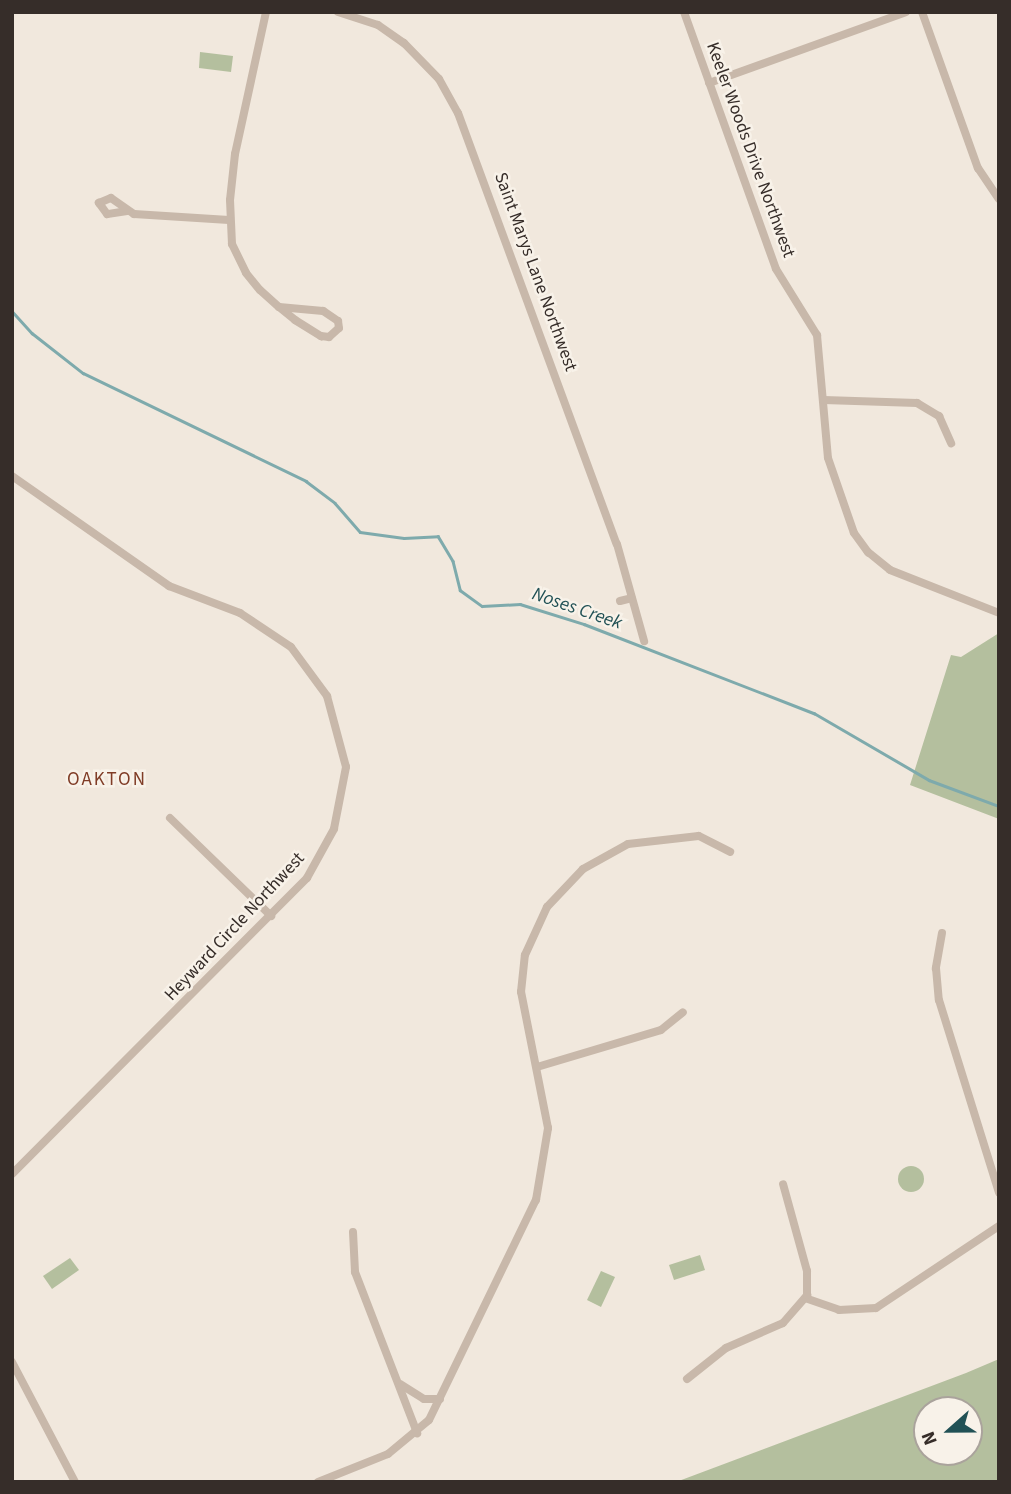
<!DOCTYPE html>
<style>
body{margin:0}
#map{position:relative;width:1011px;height:1494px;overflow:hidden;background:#f1e8dd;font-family:"Source Sans 3",sans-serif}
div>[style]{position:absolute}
.green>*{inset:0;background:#b4bf9e}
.round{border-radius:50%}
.stream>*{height:2.5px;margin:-1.25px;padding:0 1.25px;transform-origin:1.25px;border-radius:1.25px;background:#7eaaac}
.street>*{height:8px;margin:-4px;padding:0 4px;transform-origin:4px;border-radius:4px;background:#c8b8aa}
span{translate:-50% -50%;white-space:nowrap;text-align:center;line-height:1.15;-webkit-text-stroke:5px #f8f2e9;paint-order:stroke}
.street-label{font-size:18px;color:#362d29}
.water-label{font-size:19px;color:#215155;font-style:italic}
.neighbourhood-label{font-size:19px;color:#803d27;letter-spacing:2px}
.frame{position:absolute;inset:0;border:14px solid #362d29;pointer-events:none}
.north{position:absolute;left:913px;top:1396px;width:70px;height:70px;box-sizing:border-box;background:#f8f2e9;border:2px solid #aaa39c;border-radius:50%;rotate:249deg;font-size:19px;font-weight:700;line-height:28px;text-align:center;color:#362d29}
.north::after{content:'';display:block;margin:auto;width:24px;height:32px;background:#215155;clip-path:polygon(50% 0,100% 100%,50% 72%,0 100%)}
</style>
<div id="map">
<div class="green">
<i style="clip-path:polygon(200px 52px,233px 56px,231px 72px,199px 68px)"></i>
<i style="clip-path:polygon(999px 633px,999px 819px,910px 785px,951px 655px,961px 657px)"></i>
<i class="round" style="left:898px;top:1166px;width:26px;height:26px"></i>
<i style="clip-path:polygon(700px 1255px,705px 1270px,674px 1280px,669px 1265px)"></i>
<i style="clip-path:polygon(70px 1258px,79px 1270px,52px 1289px,43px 1276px)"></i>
<i style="clip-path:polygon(601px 1271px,615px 1277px,601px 1307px,587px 1300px)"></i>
<i style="clip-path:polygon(evenodd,999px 1359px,999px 1482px,676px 1482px,966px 1373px,999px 1359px,927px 1410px,969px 1410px,969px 1452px,927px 1452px,927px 1410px)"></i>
</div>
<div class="stream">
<i style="left:12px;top:311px;width:30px;rotate:48deg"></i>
<i style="left:32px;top:333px;width:65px;rotate:38.1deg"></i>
<i style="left:83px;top:373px;width:248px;rotate:25.8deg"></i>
<i style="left:306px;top:481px;width:36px;rotate:37deg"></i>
<i style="left:335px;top:503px;width:38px;rotate:49deg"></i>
<i style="left:360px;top:532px;width:44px;rotate:7.8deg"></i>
<i style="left:404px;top:538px;width:34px;rotate:-3deg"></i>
<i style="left:438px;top:536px;width:29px;rotate:59deg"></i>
<i style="left:453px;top:561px;width:30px;rotate:76deg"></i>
<i style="left:460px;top:590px;width:27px;rotate:36deg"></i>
<i style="left:482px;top:606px;width:38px;rotate:-3deg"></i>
<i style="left:520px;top:604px;width:67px;rotate:17.4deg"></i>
<i style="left:584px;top:624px;width:247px;rotate:21.2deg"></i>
<i style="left:814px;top:713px;width:133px;rotate:30.2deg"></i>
<i style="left:929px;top:780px;width:75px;rotate:20.4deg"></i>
</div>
<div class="street">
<i style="left:266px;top:12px;width:145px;rotate:102.3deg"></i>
<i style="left:235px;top:154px;width:46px;rotate:96.2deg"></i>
<i style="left:230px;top:200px;width:44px;rotate:87.4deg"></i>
<i style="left:232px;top:244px;width:32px;rotate:64deg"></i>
<i style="left:246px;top:273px;width:22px;rotate:51deg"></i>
<i style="left:260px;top:290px;width:25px;rotate:42deg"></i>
<i style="left:279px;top:307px;width:21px;rotate:39deg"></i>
<i style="left:295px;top:320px;width:31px;rotate:32deg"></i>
<i style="left:321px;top:336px;width:8px;rotate:7deg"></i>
<i style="left:329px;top:337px;width:13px;rotate:-42deg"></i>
<i style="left:339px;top:328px;width:7px;rotate:-98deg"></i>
<i style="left:338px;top:321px;width:18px;rotate:-146deg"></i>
<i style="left:323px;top:311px;width:44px;rotate:-174.8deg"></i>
<i style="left:338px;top:12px;width:42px;rotate:18deg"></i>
<i style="left:378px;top:25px;width:32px;rotate:35deg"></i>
<i style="left:404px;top:43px;width:50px;rotate:45.8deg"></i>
<i style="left:439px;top:79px;width:39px;rotate:61deg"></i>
<i style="left:458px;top:113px;width:459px;rotate:69.8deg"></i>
<i style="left:617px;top:544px;width:101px;rotate:74.4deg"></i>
<i style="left:684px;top:12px;width:273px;rotate:70.3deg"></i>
<i style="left:776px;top:269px;width:78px;rotate:58.2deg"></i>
<i style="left:817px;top:335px;width:123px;rotate:84.9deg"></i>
<i style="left:828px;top:458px;width:79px;rotate:70.9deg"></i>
<i style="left:854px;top:533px;width:24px;rotate:54deg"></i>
<i style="left:868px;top:552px;width:28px;rotate:39deg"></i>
<i style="left:890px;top:570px;width:117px;rotate:21.5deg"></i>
<i style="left:922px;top:12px;width:166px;rotate:70.3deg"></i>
<i style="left:978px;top:168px;width:37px;rotate:56deg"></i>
<i style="left:709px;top:83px;width:209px;rotate:-19.8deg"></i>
<i style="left:127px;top:211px;width:20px;rotate:171deg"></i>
<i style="left:107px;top:214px;width:14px;rotate:-126deg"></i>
<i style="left:99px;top:203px;width:13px;rotate:-23deg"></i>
<i style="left:111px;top:198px;width:28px;rotate:35deg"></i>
<i style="left:134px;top:214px;width:95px;rotate:3.6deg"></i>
<i style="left:824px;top:400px;width:93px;rotate:1.8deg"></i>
<i style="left:917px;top:403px;width:26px;rotate:31deg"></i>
<i style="left:939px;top:416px;width:30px;rotate:66deg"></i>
<i style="left:12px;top:476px;width:192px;rotate:35deg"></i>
<i style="left:169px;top:586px;width:76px;rotate:20.8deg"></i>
<i style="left:240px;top:613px;width:61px;rotate:33.7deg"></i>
<i style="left:291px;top:647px;width:61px;rotate:53.7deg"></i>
<i style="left:327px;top:696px;width:73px;rotate:75deg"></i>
<i style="left:346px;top:767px;width:63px;rotate:101deg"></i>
<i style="left:334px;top:829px;width:56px;rotate:118.9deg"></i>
<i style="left:307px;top:878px;width:418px;rotate:134.9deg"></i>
<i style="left:620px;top:601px;width:12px;rotate:-14deg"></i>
<i style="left:170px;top:818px;width:141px;rotate:44.1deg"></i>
<i style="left:942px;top:933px;width:36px;rotate:100deg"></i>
<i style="left:936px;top:968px;width:32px;rotate:85deg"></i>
<i style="left:939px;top:1000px;width:202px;rotate:72.7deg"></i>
<i style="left:537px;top:1067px;width:129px;rotate:-16.6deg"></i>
<i style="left:661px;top:1030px;width:28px;rotate:-39deg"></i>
<i style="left:353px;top:1232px;width:40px;rotate:87.1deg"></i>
<i style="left:355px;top:1272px;width:173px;rotate:68.9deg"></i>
<i style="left:805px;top:1298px;width:36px;rotate:19deg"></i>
<i style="left:839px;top:1310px;width:37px;rotate:-3deg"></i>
<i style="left:876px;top:1308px;width:148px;rotate:-33.7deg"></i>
<i style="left:12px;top:1362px;width:136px;rotate:62.3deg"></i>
<i style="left:687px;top:1379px;width:50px;rotate:-38.5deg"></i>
<i style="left:726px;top:1348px;width:62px;rotate:-23.7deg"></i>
<i style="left:783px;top:1323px;width:37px;rotate:-49deg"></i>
<i style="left:807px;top:1295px;width:24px;rotate:-90deg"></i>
<i style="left:807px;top:1271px;width:90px;rotate:-105.4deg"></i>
<i style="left:400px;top:1384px;width:28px;rotate:32deg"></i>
<i style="left:424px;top:1399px;width:16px"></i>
<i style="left:318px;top:1482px;width:75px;rotate:-21.8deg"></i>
<i style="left:388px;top:1454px;width:53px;rotate:-39.7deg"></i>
<i style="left:429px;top:1420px;width:245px;rotate:-64.1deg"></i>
<i style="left:536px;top:1200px;width:73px;rotate:-80.5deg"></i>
<i style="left:548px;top:1128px;width:139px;rotate:-101.2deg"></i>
<i style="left:521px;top:992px;width:37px;rotate:-84deg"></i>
<i style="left:525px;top:955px;width:53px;rotate:-65.4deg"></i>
<i style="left:547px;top:907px;width:52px;rotate:-46.5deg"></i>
<i style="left:583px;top:869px;width:51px;rotate:-29.1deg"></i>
<i style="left:628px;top:844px;width:71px;rotate:-6.4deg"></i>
<i style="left:699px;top:836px;width:35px;rotate:27deg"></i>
</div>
<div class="street-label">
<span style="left:750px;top:150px;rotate:70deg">Keeler Woods Drive Northwest</span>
<span style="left:535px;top:272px;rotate:70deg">Saint Marys Lane Northwest</span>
<span style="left:235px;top:927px;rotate:-47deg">Heyward Circle Northwest</span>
</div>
<div class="water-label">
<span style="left:577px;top:609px;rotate:19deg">Noses Creek</span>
</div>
<div class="neighbourhood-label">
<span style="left:107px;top:780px">OAKTON</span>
</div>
<div class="frame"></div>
<div class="north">N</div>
</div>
